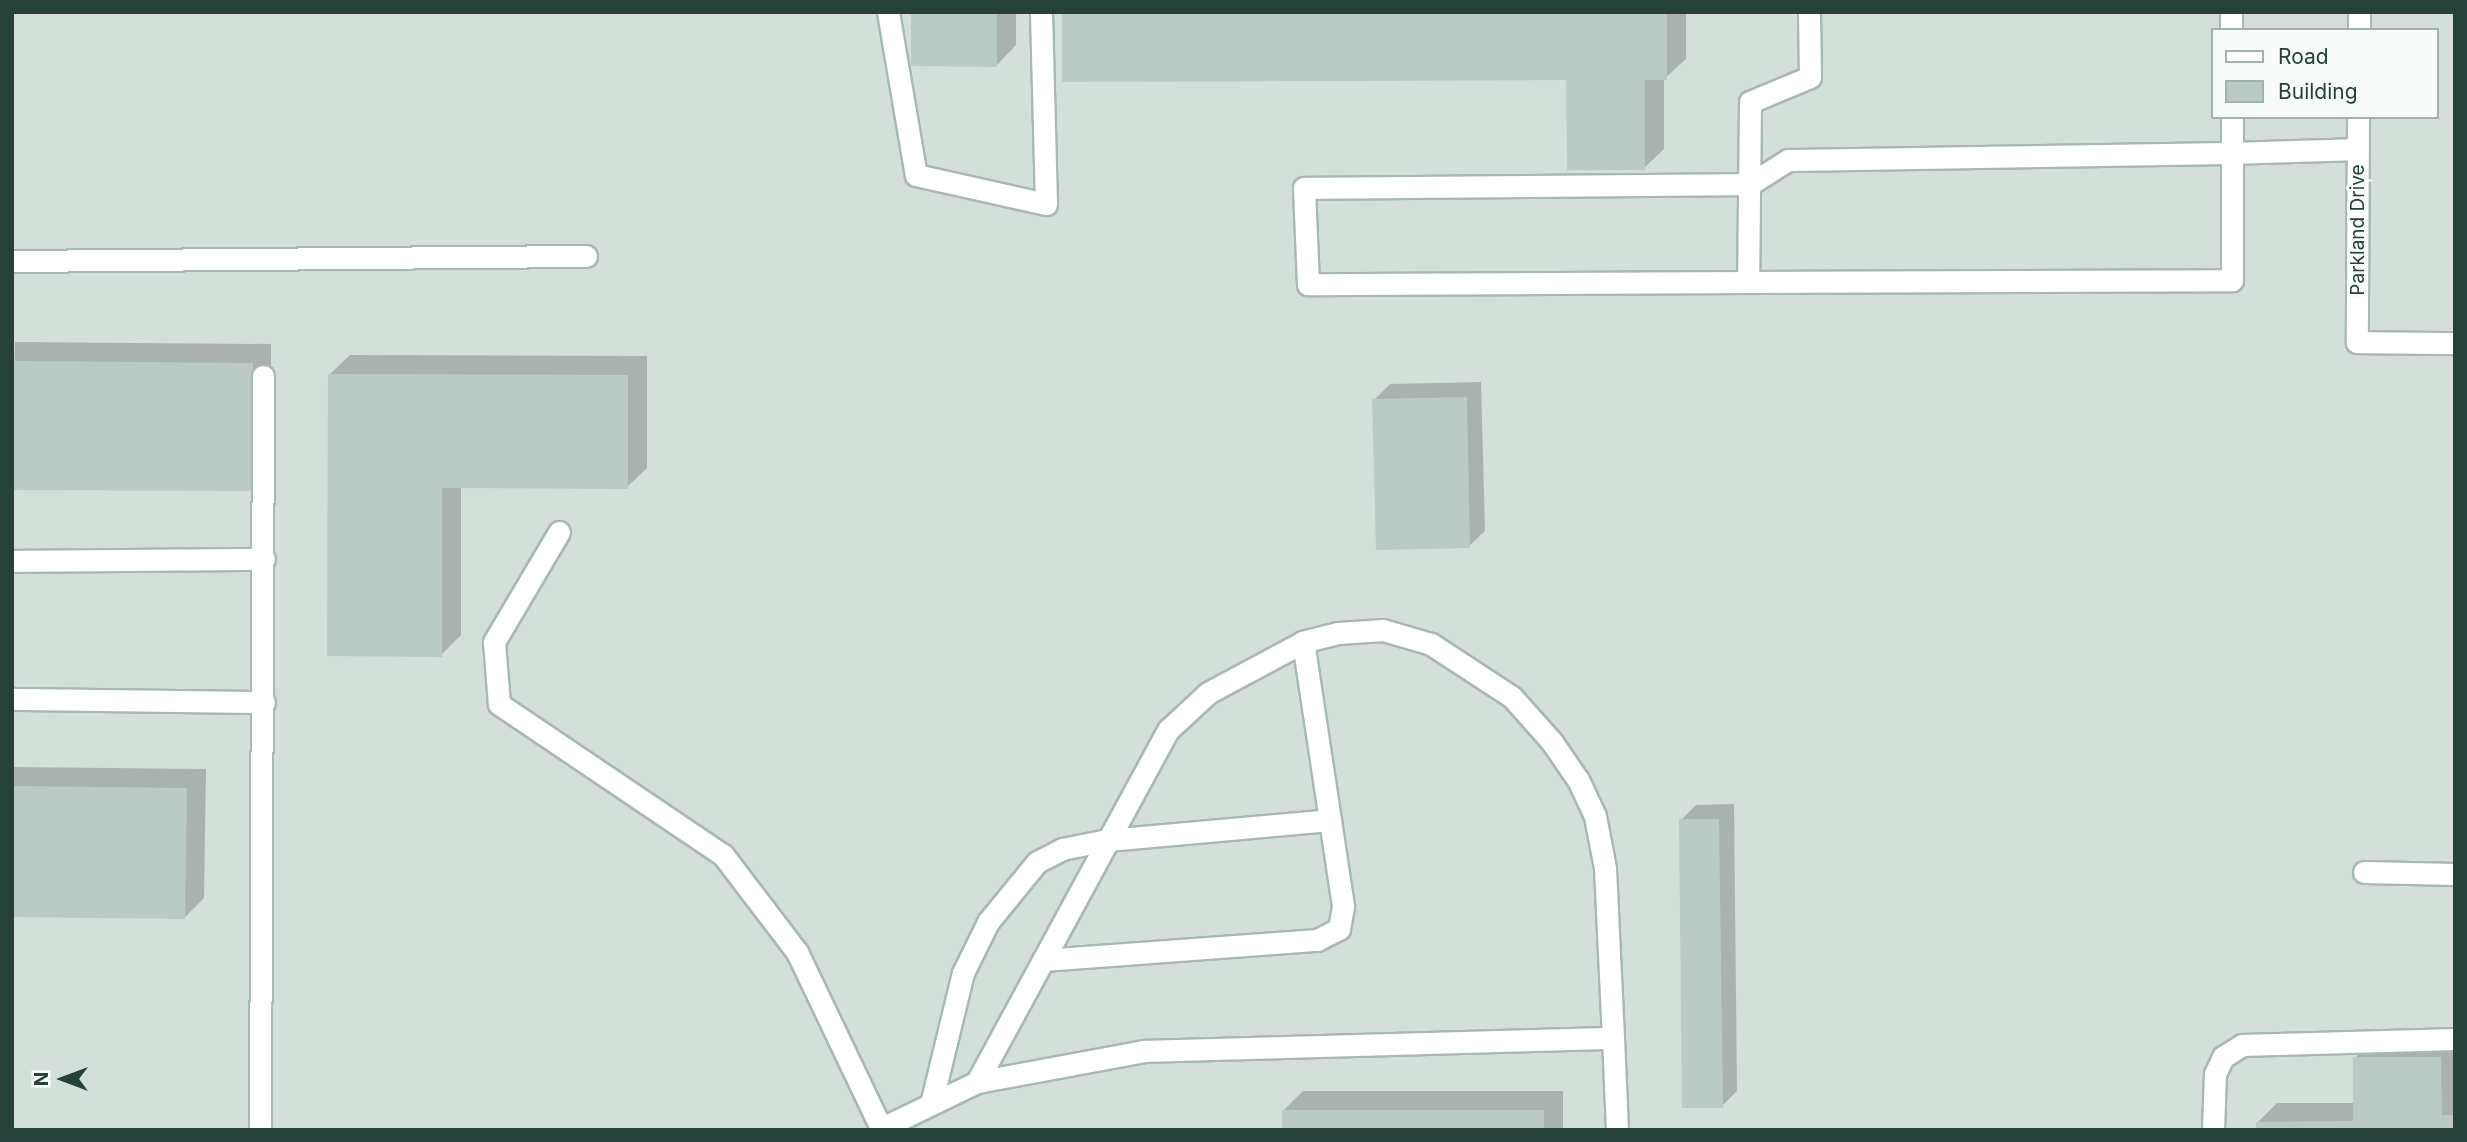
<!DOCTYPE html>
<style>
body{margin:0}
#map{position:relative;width:2467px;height:1142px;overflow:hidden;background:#e6efeb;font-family:Inter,sans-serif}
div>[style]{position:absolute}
.built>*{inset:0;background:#d4dfda}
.shadow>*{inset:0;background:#0003}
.building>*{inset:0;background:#bbcac4}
.roads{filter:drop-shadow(2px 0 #a8b8b2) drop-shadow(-2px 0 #a8b8b2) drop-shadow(0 2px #a8b8b2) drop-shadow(0 -2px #a8b8b2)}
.minor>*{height:21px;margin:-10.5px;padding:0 10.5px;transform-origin:10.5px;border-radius:10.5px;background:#fff}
span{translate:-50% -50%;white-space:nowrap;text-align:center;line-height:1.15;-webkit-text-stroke:6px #f7fbf9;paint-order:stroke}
.street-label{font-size:19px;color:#24423a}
.frame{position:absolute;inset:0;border:14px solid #24423a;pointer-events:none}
.legend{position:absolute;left:2211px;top:28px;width:228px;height:91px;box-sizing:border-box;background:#f7fbf9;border:2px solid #a3b1ad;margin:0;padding:9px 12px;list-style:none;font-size:21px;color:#24423a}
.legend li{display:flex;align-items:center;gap:14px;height:35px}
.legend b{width:35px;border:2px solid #a3b1ad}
.north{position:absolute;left:28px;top:1044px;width:70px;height:70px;-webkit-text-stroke:5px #f7fbf9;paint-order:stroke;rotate:270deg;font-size:19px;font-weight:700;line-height:28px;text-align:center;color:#24423a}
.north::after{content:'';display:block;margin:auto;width:24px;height:32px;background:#24423a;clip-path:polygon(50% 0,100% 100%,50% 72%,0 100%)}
</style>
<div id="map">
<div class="built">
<i style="clip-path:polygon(evenodd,12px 12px,2455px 12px,2455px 1130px,12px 1130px,12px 12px,2213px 30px,2437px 30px,2437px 117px,2213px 117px,2213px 30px)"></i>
</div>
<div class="shadow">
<i style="clip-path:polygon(913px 12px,1016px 12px,1016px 45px,997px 65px)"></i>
<i style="clip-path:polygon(1064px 12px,1686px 12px,1686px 59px,1664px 79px,1664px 149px,1644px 168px,1568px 78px)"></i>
<i style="clip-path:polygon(15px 342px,271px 344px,271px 470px,251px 489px,12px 488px)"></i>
<i style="clip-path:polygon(350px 355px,647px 356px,647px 468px,627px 487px,461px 487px,461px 635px,441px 655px,330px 374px)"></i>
<i style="clip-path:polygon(1481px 382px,1485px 531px,1469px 546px,1374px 400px,1390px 384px)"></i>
<i style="clip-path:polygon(12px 767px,206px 769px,204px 898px,185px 917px,12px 915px)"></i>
<i style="clip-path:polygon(1734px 804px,1737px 1091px,1722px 1106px,1681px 820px,1696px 805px)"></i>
<i style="clip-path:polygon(2375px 1038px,2455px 1038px,2455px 1130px,2257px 1123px,2277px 1103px,2355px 1103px,2355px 1058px)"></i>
<i style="clip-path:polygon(1303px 1091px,1563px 1091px,1563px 1130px,1283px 1130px,1283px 1111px)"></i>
</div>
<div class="building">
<i style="clip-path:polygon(911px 12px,997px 12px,997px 67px,911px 66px)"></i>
<i style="clip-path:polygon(1062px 12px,1667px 12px,1667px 80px,1645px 80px,1645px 170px,1567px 170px,1566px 80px,1062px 82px)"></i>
<i style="clip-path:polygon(12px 361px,253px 363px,252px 491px,12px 490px)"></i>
<i style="clip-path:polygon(328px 374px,628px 375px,628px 489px,442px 488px,442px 657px,327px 656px)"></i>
<i style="clip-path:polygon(1467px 397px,1470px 548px,1376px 550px,1372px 399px)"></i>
<i style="clip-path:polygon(12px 786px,187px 788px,185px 919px,12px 917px)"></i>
<i style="clip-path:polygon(1679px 819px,1719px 819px,1723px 1108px,1682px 1108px)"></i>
<i style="clip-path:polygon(2353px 1057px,2441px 1057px,2442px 1115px,2455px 1115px,2455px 1130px,2256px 1130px,2256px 1122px,2353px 1121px)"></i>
<i style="clip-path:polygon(1282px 1110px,1544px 1110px,1544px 1130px,1282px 1130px)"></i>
</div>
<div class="roads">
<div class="minor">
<i style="left:888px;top:12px;width:165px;rotate:80.3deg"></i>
<i style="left:916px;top:175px;width:133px;rotate:12.6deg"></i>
<i style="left:1046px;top:204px;width:192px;rotate:-91.5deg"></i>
<i style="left:1809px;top:12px;width:65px;rotate:89.1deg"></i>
<i style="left:1810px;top:77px;width:65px;rotate:157.4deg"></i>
<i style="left:1750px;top:102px;width:180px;rotate:90.6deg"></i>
<i style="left:1748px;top:282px;width:484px;rotate:-0.2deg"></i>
<i style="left:2232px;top:280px;width:127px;rotate:-90deg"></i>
<i style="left:2232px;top:153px;width:126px;rotate:-1.8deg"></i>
<i style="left:2231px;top:12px;width:18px;rotate:90deg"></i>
<i style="left:2359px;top:30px;width:18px;rotate:-90deg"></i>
<i style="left:2358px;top:117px;width:225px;rotate:90.3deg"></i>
<i style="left:2357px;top:342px;width:98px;rotate:0.6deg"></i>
<i style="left:12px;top:261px;width:574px;rotate:-0.5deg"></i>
<i style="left:1748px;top:282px;width:440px;rotate:179.7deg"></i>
<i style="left:1308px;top:284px;width:96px;rotate:-92.4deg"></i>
<i style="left:1304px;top:188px;width:446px;rotate:-0.5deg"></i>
<i style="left:1750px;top:184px;width:45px;rotate:-32.3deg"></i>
<i style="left:1788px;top:160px;width:444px;rotate:-0.9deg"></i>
<i style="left:2232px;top:153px;width:36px;rotate:-90deg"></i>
<i style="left:559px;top:532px;width:128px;rotate:120.6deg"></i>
<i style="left:494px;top:642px;width:62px;rotate:85.4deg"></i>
<i style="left:499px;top:704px;width:270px;rotate:34deg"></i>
<i style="left:723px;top:855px;width:122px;rotate:52.7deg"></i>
<i style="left:797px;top:952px;width:197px;rotate:64.5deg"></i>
<i style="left:12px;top:561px;width:252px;rotate:-0.5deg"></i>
<i style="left:12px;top:699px;width:252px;rotate:0.7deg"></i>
<i style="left:2364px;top:872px;width:91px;rotate:1.3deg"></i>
<i style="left:1043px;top:960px;width:275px;rotate:-4.2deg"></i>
<i style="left:1317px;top:940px;width:25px;rotate:-27deg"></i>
<i style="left:1339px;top:929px;width:23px;rotate:-80deg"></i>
<i style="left:1343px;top:906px;width:267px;rotate:-98.6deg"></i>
<i style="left:1613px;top:1038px;width:92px;rotate:87.5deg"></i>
<i style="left:931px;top:1104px;width:135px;rotate:-76.3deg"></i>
<i style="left:963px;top:973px;width:57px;rotate:-63.9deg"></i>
<i style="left:988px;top:922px;width:77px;rotate:-50.8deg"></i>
<i style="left:1037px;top:862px;width:28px;rotate:-27deg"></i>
<i style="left:1062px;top:849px;width:46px;rotate:-11.3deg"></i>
<i style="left:1107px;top:840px;width:224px;rotate:-5.1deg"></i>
<i style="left:882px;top:1128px;width:106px;rotate:-25.8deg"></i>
<i style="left:977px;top:1082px;width:170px;rotate:-10.5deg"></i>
<i style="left:1144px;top:1051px;width:469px;rotate:-1.6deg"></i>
<i style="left:1613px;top:1038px;width:170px;rotate:-92.7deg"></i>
<i style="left:1605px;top:868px;width:53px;rotate:-100.9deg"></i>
<i style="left:1595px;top:816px;width:40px;rotate:-115deg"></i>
<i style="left:1578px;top:780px;width:46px;rotate:-124.4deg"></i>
<i style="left:1552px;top:742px;width:60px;rotate:-131.6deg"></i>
<i style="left:1512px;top:697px;width:97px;rotate:-146.8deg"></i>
<i style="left:1431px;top:644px;width:50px;rotate:-163.7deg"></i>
<i style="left:1383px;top:630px;width:45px;rotate:176.2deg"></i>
<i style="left:1338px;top:633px;width:36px;rotate:166deg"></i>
<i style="left:1303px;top:642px;width:108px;rotate:151.8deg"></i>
<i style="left:1208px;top:693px;width:54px;rotate:137.2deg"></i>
<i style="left:1168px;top:730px;width:400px;rotate:118.5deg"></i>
<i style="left:260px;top:1130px;width:754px;rotate:-89.77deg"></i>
<i style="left:2213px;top:1130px;width:56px;rotate:-88deg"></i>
<i style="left:2215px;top:1074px;width:19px;rotate:-65deg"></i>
<i style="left:2223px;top:1057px;width:22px;rotate:-32deg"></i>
<i style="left:2242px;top:1045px;width:213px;rotate:-1.6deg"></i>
</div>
</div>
<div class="street-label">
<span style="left:2358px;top:230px;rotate:-90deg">Parkland Drive</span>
</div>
<div class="frame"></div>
<ul class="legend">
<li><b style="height:9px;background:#fff"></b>Road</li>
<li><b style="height:19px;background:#bbcac4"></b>Building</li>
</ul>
<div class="north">N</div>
</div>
